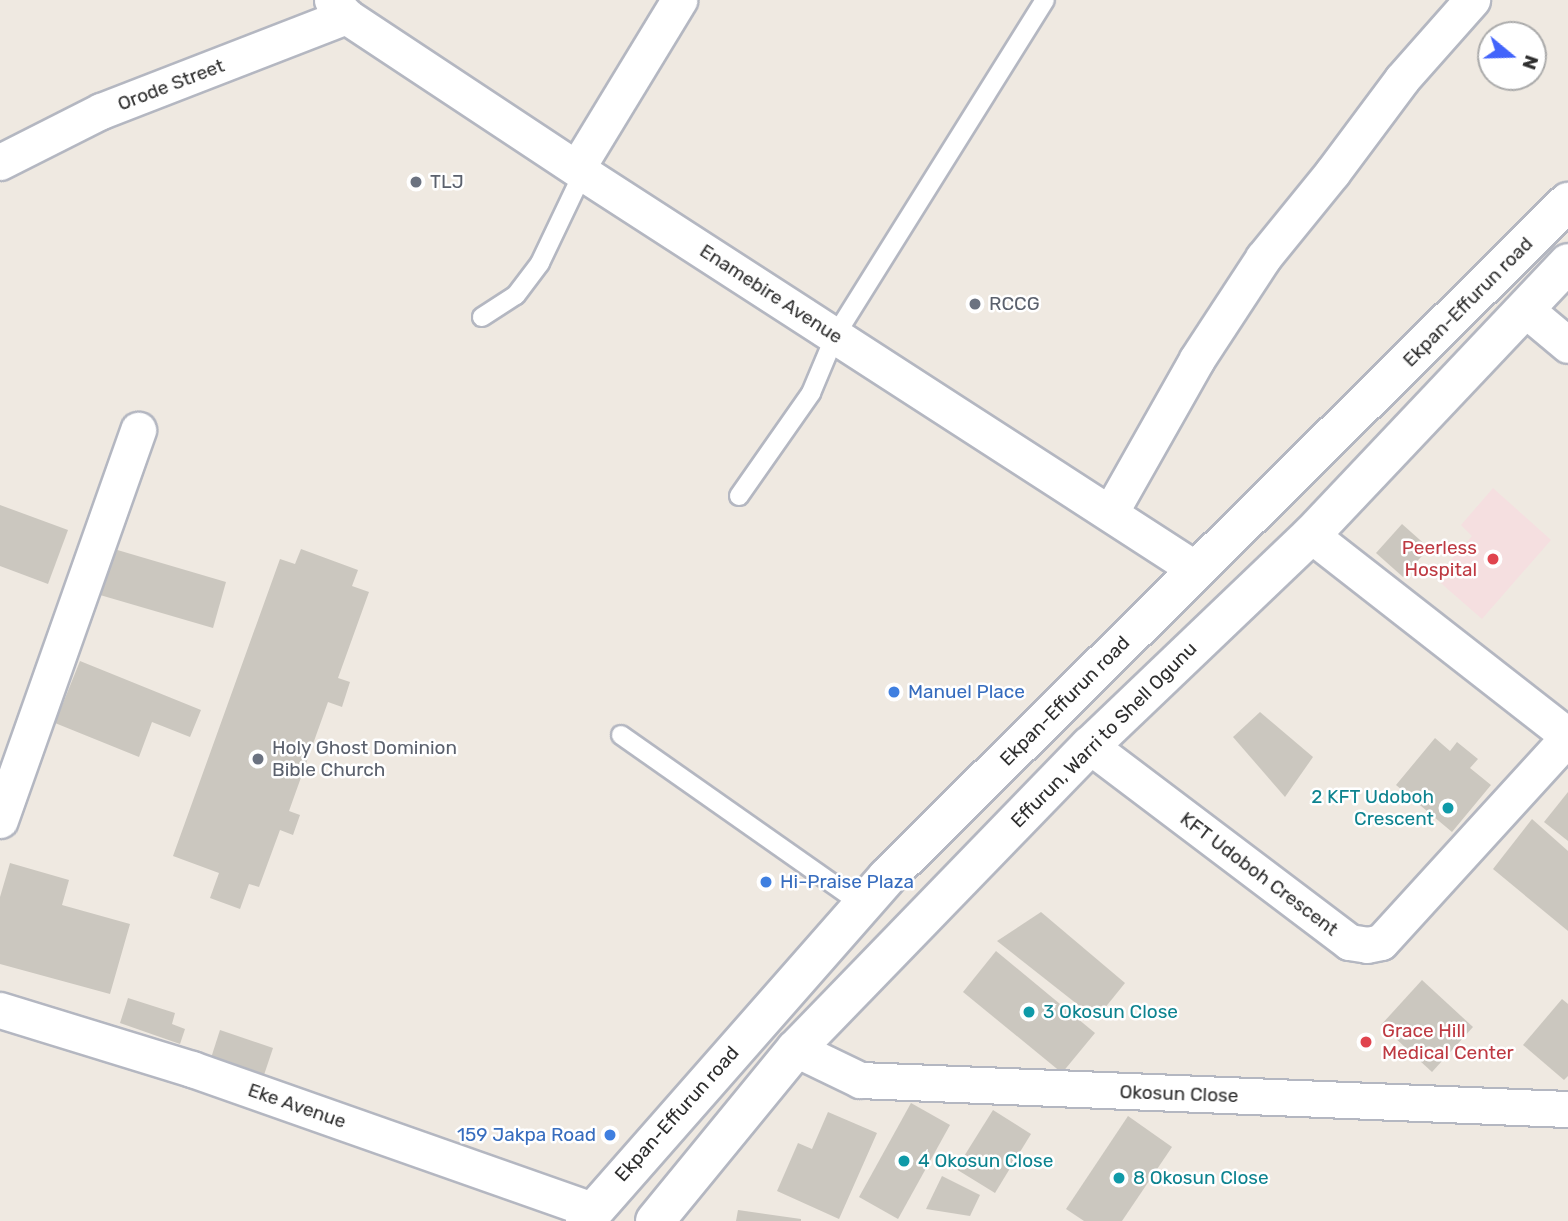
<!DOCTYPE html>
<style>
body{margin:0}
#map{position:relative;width:1568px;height:1221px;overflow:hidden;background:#efe9e1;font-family:Rubik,sans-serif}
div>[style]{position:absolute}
.medical>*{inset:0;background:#f5dfe0}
.building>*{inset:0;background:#cbc7bf}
.roads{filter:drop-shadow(2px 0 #b4b7c1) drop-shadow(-2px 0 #b4b7c1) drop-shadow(0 2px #b4b7c1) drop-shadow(0 -2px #b4b7c1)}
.service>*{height:18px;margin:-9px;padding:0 9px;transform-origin:9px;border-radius:9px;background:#fff}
.minor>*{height:35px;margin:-17.5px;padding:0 17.5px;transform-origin:17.5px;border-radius:17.5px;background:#fff}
.secondary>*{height:38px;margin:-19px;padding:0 19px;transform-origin:19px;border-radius:19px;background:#fff}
.dots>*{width:19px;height:19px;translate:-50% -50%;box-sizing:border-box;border:4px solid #fff;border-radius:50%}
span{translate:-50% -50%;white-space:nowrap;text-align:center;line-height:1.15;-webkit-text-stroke:5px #fff;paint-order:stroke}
.street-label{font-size:19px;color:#2e2e2e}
.worship-label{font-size:19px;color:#5b616d}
.left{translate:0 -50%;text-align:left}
.health-label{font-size:19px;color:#be3a42}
.right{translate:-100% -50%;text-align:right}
.shop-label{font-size:19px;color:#366cbe}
.culture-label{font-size:19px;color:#0d838f}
.north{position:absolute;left:1477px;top:21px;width:70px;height:70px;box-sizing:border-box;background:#fff;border:2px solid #ababab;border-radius:50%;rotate:109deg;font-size:19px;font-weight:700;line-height:28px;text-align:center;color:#2e2e2e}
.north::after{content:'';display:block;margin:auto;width:24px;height:32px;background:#4264fb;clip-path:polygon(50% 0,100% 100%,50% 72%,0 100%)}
</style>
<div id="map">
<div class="medical">
<i style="clip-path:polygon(1493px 488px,1551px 540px,1482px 619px,1435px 578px,1472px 536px,1461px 525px)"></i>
</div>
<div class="building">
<i style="clip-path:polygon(0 505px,68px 530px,48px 584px,0 566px)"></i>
<i style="clip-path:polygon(1402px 524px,1429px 548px,1403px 577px,1376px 553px)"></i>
<i style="clip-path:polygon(114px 549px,226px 582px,213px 628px,100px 595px)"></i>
<i style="clip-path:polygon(301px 549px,358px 570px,352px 586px,369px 592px,338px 678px,350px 682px,342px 707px,328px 702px,289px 811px,300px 815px,293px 835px,280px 830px,259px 887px,249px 884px,240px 909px,210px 898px,219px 873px,173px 856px,280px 559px,295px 564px)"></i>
<i style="clip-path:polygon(80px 661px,201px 710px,190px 737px,152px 722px,139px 757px,55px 723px)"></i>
<i style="clip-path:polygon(1260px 712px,1313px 757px,1285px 797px,1233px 737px)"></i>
<i style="clip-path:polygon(1435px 738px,1450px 751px,1457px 742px,1478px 759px,1470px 768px,1491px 785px,1452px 832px,1396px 785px)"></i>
<i style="clip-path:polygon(1568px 792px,1568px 841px,1544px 822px)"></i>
<i style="clip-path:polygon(1532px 819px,1568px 851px,1568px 931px,1493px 869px)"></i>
<i style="clip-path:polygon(10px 863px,69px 880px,62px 905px,130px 924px,110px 994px,0 964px,0 897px)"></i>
<i style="clip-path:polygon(1041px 912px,1125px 983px,1096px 1019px,997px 941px)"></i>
<i style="clip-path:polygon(996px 951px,1095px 1033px,1062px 1073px,963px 992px)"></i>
<i style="clip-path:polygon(1422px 980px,1473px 1027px,1432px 1072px,1381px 1025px)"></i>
<i style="clip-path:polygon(128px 998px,175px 1013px,172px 1024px,185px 1029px,180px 1044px,120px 1023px)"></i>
<i style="clip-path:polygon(1562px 999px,1568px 1004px,1568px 1076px,1564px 1080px,1523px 1045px)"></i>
<i style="clip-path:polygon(220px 1030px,273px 1048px,264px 1075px,211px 1058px)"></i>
<i style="clip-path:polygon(911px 1103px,950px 1125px,898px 1219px,859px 1197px)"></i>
<i style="clip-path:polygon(993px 1110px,1031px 1134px,995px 1193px,956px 1169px)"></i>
<i style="clip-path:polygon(828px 1112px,877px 1133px,839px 1219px,777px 1191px,798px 1143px,812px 1149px)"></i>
<i style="clip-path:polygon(1128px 1116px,1172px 1147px,1122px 1221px,1084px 1221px,1066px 1209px)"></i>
<i style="clip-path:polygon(942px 1176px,980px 1195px,970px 1216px,926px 1209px)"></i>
<i style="clip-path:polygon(738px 1210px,801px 1219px,801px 1221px,736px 1221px)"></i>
</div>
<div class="roads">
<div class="service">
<i style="left:482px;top:317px;width:40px;rotate:-32.9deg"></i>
<i style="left:516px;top:295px;width:40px;rotate:-53deg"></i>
<i style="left:540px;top:263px;width:100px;rotate:-64.5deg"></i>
<i style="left:739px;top:496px;width:126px;rotate:-55deg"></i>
<i style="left:811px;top:393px;width:62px;rotate:-67.2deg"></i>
<i style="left:835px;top:336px;width:396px;rotate:-58deg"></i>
<i style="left:621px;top:735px;width:296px;rotate:35.1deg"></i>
</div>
<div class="minor">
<i style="left:332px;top:0;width:21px;rotate:49deg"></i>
<i style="left:346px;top:16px;width:284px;rotate:33.5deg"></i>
<i style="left:583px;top:173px;width:731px;rotate:32.89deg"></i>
<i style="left:0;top:162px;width:113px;rotate:-26.8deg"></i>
<i style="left:101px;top:111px;width:263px;rotate:-21.2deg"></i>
<i style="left:577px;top:168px;width:197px;rotate:-58.7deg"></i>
<i style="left:1525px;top:309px;width:56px;rotate:39.9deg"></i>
<i style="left:1110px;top:513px;width:177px;rotate:-60.5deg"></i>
<i style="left:1197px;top:359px;width:121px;rotate:-56.8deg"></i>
<i style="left:1263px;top:258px;width:109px;rotate:-50.9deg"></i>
<i style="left:1332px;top:173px;width:117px;rotate:-53.3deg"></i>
<i style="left:1402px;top:79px;width:106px;rotate:-48.5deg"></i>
<i style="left:1311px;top:535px;width:326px;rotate:38deg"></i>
<i style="left:1090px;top:746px;width:325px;rotate:37.1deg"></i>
<i style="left:1349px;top:942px;width:18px;rotate:9deg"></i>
<i style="left:1367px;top:945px;width:14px;rotate:-12deg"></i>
<i style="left:1381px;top:942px;width:277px;rotate:-47.6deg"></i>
<i style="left:0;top:820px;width:414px;rotate:-70.5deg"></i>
<i style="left:0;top:1010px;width:201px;rotate:17.1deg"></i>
<i style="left:192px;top:1069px;width:424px;rotate:19.4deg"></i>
<i style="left:796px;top:1049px;width:71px;rotate:25.8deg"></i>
<i style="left:860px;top:1080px;width:709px;rotate:2.35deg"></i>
</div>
<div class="secondary">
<i style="left:585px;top:1221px;width:458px;rotate:-48.7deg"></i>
<i style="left:887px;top:877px;width:959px;rotate:-44.75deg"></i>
<i style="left:655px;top:1221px;width:222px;rotate:-50.7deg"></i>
<i style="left:796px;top:1049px;width:422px;rotate:-45.9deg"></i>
<i style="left:1090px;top:746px;width:306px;rotate:-43.7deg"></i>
<i style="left:1311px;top:535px;width:374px;rotate:-46.6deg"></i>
</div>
</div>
<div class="dots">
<i style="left:416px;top:182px;background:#6b7280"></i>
<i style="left:975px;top:304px;background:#6b7280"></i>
<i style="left:1493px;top:559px;background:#e0444e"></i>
<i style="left:894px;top:692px;background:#3f7fe0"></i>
<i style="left:258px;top:759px;background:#6b7280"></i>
<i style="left:1448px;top:808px;background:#0f9aa8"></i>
<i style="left:766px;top:882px;background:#3f7fe0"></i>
<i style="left:1029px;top:1012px;background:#0f9aa8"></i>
<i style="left:1366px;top:1042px;background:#e0444e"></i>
<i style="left:610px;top:1135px;background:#3f7fe0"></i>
<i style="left:904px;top:1161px;background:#0f9aa8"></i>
<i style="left:1119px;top:1178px;background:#0f9aa8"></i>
</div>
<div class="street-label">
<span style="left:171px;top:85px;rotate:-21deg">Orode Street</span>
<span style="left:771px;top:294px;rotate:33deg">Enamebire Avenue</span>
<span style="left:1468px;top:302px;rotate:-45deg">Ekpan-Effurun road</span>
<span style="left:1065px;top:701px;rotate:-45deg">Ekpan-Effurun road</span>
<span style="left:1104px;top:735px;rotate:-45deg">Effurun, Warri to Shell Ogunu</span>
<span style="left:1259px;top:874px;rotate:37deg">KFT Udoboh Crescent</span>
<span style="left:1179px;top:1094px;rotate:2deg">Okosun Close</span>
<span style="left:297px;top:1106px;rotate:19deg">Eke Avenue</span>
<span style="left:677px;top:1114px;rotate:-48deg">Ekpan-Effurun road</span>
</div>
<div class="worship-label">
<span class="left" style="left:430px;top:182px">TLJ</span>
<span class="left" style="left:989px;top:304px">RCCG</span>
<span class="left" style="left:272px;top:759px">Holy Ghost Dominion<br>Bible Church</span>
</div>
<div class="health-label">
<span class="right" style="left:1477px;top:559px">Peerless<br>Hospital</span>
<span class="left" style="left:1382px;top:1042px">Grace Hill<br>Medical Center</span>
</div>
<div class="shop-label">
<span class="left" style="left:908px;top:692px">Manuel Place</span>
<span class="left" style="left:780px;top:882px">Hi-Praise Plaza</span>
<span class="right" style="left:596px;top:1135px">159 Jakpa Road</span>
</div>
<div class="culture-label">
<span class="right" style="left:1434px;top:808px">2 KFT Udoboh<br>Crescent</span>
<span class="left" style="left:1043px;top:1012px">3 Okosun Close</span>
<span class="left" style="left:918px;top:1161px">4 Okosun Close</span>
<span class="left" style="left:1133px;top:1178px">8 Okosun Close</span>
</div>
<div class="north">N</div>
</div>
